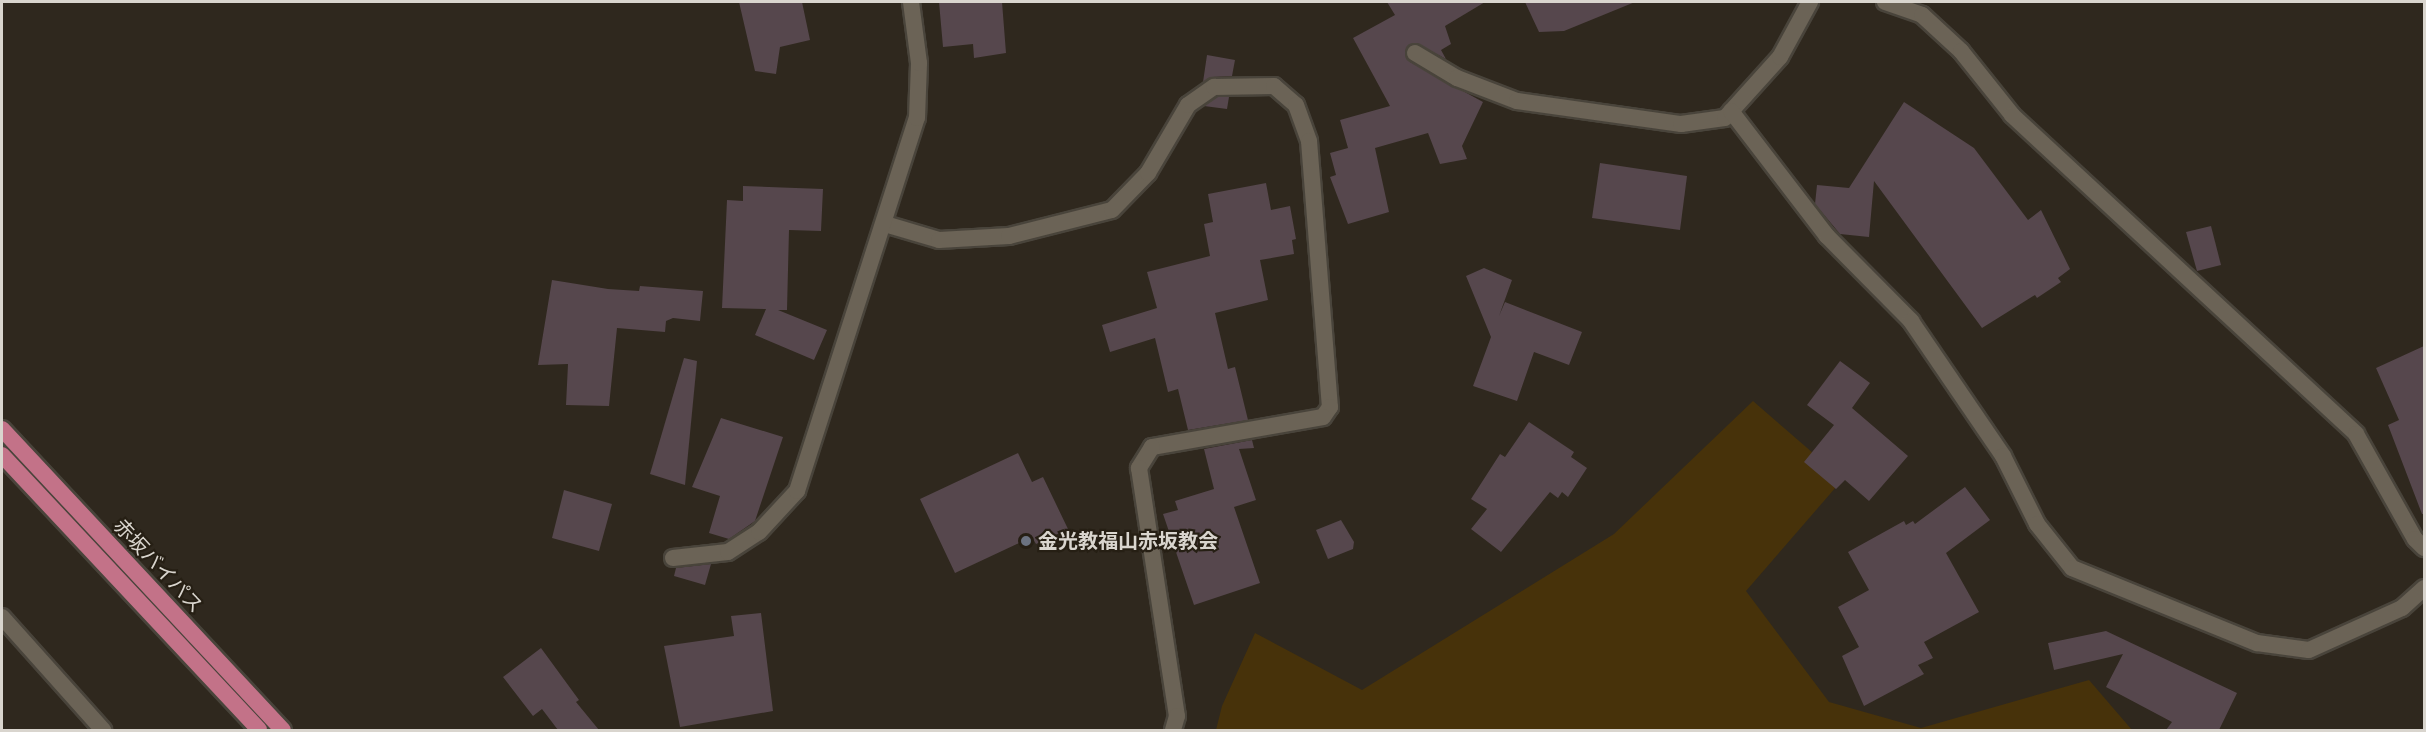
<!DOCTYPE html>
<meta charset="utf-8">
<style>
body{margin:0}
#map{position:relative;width:2426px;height:732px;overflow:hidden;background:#2f281e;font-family:"Zilla Slab","Noto Sans JP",serif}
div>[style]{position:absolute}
.green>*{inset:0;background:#47320a}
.building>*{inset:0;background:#56474d}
.roads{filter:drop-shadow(2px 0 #49443b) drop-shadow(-2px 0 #49443b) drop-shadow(0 2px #49443b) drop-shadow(0 -2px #49443b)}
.minor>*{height:16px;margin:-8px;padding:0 8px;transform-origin:8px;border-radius:8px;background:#6b6356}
.trunk>*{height:16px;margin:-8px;padding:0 8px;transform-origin:8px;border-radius:8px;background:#c37288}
.dots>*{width:16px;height:16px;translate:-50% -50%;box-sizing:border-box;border:3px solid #261f14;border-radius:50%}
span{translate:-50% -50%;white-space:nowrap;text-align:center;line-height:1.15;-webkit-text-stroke:4.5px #261f14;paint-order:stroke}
.poi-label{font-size:20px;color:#d9d5ce;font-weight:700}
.left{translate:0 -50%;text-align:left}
.street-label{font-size:20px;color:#d9d5ce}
.frame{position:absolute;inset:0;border:3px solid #d9d5ce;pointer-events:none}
</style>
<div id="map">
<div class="green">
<i style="clip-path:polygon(1753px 401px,1843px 479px,1746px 591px,1829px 702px,1921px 728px,2089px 680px,2132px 730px,1216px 730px,1222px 706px,1255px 633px,1362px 690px,1614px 534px)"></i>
</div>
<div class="building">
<i style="clip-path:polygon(739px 2px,802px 2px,810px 40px,780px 47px,776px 74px,755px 71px)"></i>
<i style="clip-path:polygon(939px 2px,1002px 2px,1006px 53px,974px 58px,973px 44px,943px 47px)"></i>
<i style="clip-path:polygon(1387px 2px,1485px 2px,1445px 26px,1451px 44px,1441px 50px,1446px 59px,1416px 43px,1405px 52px,1410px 62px,1483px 102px,1462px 146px,1467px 159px,1440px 164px,1428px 133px,1375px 148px,1389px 212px,1348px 224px,1330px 177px,1336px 175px,1330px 153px,1348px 148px,1340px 120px,1390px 106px,1353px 38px,1395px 15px)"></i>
<i style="clip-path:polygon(1525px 2px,1635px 2px,1564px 31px,1539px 32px)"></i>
<i style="clip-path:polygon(1207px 55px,1235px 60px,1232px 76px,1213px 77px,1203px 82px)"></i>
<i style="clip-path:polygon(1217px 97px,1229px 97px,1227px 109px,1204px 106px)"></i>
<i style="clip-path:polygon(1904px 102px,1974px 148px,2028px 220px,2041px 210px,2070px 269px,2058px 278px,2061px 282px,2037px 298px,2035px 295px,1982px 328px,1874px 181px,1869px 237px,1840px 234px,1815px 204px,1817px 185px,1849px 188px)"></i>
<i style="clip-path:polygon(1600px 163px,1687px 176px,1680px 230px,1592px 218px)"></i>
<i style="clip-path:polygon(1266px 183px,1271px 210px,1290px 206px,1296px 239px,1292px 240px,1294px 254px,1260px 260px,1268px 300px,1215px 313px,1228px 369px,1235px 367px,1248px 420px,1188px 430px,1178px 389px,1168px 392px,1155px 338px,1110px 352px,1102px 325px,1157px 308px,1147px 272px,1210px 256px,1204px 224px,1213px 222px,1208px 194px)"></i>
<i style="clip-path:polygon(743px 186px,823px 189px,821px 231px,789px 230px,787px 310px,778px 310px,827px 330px,814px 360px,755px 335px,766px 309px,722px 308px,727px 200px,743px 201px)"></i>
<i style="clip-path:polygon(2211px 226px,2221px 265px,2197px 271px,2186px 232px)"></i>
<i style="clip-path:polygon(1484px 268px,1512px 280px,1499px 316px,1505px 302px,1582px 332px,1569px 365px,1534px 352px,1517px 401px,1473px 386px,1491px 337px,1466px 276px)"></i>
<i style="clip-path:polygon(552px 280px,608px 289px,639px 291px,640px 286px,703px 291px,700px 321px,673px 318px,666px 321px,665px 332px,617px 328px,609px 406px,566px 405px,568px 364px,538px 365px)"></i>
<i style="clip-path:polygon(2424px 346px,2424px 514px,2422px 514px,2388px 425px,2399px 420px,2376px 368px)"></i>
<i style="clip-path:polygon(684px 358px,697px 361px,685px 485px,650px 474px)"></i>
<i style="clip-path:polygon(1840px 361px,1870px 383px,1852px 408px,1908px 456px,1869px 501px,1845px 480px,1836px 489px,1804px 462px,1834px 425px,1807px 405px)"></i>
<i style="clip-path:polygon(721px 418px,783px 437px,755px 521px,729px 539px,709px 533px,720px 496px,692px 487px)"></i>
<i style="clip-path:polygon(1529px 422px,1574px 452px,1571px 457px,1587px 468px,1568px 497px,1562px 492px,1558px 498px,1550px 492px,1501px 552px,1471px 529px,1487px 509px,1471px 499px,1500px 454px,1505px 457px)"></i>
<i style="clip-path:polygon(1252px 440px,1254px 448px,1239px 449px,1256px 500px,1234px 507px,1260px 583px,1194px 605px,1163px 514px,1178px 510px,1175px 501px,1214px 489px,1204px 449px)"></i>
<i style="clip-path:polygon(1018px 453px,1032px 482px,1043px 477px,1068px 529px,1036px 544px,1032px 537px,955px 573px,920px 499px)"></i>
<i style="clip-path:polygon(1965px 487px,1990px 520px,1946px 553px,1979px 612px,1924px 642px,1933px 658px,1918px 665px,1924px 674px,1864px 706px,1842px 656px,1859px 647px,1838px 607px,1869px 590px,1848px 552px,1904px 521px,1906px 525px,1913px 521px,1915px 524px)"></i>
<i style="clip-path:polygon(564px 490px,612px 504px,599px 551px,552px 538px)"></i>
<i style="clip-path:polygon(1341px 520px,1354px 542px,1353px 549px,1328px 559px,1316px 530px)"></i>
<i style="clip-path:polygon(711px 564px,705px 585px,674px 576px,676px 568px)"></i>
<i style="clip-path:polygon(761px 613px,773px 711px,680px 727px,664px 646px,734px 636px,731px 616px)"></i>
<i style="clip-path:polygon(2106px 631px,2237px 693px,2219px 730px,2166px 730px,2172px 722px,2106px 687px,2123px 654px,2054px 670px,2048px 643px)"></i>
<i style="clip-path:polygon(541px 648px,579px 700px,576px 702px,599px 730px,558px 730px,542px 709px,533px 716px,503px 677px)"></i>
</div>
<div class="roads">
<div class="minor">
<i style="left:1885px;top:2px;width:39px;rotate:19deg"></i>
<i style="left:1922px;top:15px;width:53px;rotate:42.7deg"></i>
<i style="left:1961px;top:51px;width:82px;rotate:51.4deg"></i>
<i style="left:2012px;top:115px;width:469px;rotate:42.8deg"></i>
<i style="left:2356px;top:434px;width:120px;rotate:60.7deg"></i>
<i style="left:2415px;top:539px;width:13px;rotate:45deg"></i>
<i style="left:1415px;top:53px;width:49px;rotate:30.8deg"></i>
<i style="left:1457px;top:78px;width:64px;rotate:21deg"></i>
<i style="left:1517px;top:101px;width:166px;rotate:8deg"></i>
<i style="left:1681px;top:124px;width:44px;rotate:-7.8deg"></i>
<i style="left:1725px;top:118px;width:82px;rotate:-48deg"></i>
<i style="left:1780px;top:57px;width:63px;rotate:-61.4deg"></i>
<i style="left:1731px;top:111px;width:158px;rotate:52.5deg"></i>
<i style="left:1827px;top:236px;width:120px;rotate:45.3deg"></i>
<i style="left:1911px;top:321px;width:163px;rotate:55.7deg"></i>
<i style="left:2003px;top:456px;width:76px;rotate:63.4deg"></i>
<i style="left:2037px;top:524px;width:56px;rotate:51.5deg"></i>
<i style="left:2072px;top:568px;width:200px;rotate:22.1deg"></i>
<i style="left:2257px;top:643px;width:52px;rotate:7.7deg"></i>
<i style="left:2309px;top:650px;width:102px;rotate:-24.3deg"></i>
<i style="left:2402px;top:608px;width:30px;rotate:-42deg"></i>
<i style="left:885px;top:224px;width:56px;rotate:16.5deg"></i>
<i style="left:939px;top:240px;width:70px;rotate:-3.3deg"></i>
<i style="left:1009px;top:236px;width:106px;rotate:-14.2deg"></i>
<i style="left:1112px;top:210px;width:52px;rotate:-45.8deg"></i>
<i style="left:1148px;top:173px;width:79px;rotate:-59.5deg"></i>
<i style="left:1188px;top:105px;width:32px;rotate:-35deg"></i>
<i style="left:1214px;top:87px;width:60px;rotate:-1deg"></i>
<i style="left:1274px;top:86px;width:29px;rotate:41deg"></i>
<i style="left:1296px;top:105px;width:38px;rotate:70deg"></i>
<i style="left:1309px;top:141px;width:267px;rotate:85.5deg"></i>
<i style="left:1330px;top:407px;width:12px;rotate:125deg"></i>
<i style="left:1323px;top:417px;width:174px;rotate:170deg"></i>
<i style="left:1152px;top:447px;width:25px;rotate:122deg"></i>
<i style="left:1139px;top:468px;width:251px;rotate:81.3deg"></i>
<i style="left:1177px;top:716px;width:15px;rotate:106deg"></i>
<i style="left:673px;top:558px;width:55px;rotate:-6.2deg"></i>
<i style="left:728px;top:552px;width:37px;rotate:-33deg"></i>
<i style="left:759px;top:532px;width:56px;rotate:-47.2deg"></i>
<i style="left:797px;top:491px;width:392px;rotate:-72.2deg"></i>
<i style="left:917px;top:118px;width:55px;rotate:-87.9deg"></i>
<i style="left:919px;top:63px;width:62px;rotate:-97.5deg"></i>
<i style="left:2px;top:617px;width:152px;rotate:48.2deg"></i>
</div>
<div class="trunk">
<i style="left:2px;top:429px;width:412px;rotate:47deg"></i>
<i style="left:2px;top:455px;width:376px;rotate:46.9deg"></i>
</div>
</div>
<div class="dots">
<i style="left:1026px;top:541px;background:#6b7280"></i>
</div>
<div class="poi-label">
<span class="left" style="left:1038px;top:541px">金光教福山赤坂教会</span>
</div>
<div class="street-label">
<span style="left:158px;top:566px;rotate:47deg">赤坂バイパス</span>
</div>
<div class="frame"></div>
</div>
